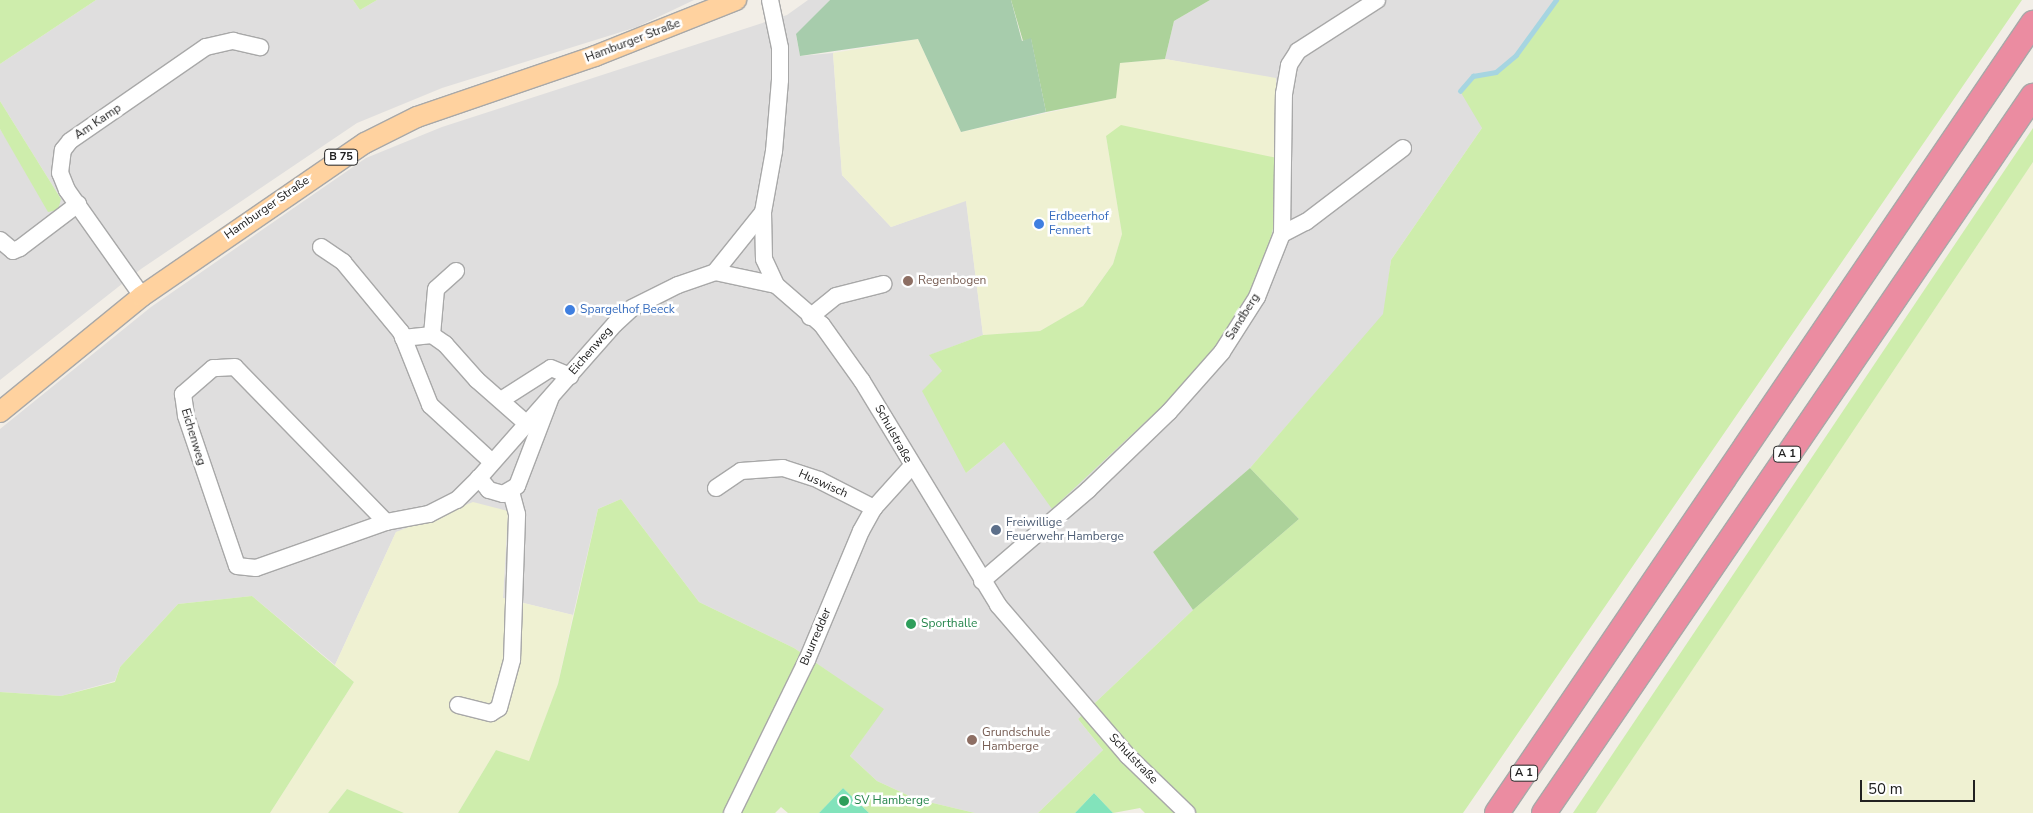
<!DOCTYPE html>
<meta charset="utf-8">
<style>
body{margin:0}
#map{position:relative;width:2033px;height:813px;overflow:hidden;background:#f2eee7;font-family:"Nunito Sans",sans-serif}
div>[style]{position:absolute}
.residential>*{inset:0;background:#dfdede}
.farmland>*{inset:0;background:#eff1d2}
.grass>*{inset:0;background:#ceedac}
.forest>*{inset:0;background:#acd29a}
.cemetery>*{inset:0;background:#a7ccac}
.pitch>*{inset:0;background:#82e3bb}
.stream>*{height:4.5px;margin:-2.25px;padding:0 2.25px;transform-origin:2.25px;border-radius:2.25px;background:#a6d5e1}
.roads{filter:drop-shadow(1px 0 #a8a8a8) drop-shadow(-1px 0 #a8a8a8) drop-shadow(0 1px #a8a8a8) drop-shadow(0 -1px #a8a8a8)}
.minor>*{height:16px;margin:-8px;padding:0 8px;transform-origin:8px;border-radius:8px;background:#fff}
.major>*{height:20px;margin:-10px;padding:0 10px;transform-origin:10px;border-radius:10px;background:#ffd29f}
.highway>*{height:24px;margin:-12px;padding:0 12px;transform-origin:12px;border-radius:12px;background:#eb8ca1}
.dots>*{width:14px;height:14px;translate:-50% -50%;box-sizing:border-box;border:2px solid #fff;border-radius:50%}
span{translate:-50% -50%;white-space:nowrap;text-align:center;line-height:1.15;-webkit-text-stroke:5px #fff;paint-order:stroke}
.shield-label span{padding:1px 4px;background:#fff;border:1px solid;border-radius:4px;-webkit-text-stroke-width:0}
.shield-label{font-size:11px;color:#212121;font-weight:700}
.street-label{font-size:12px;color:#212121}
.shop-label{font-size:12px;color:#366cbe}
.left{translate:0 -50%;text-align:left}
.education-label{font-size:12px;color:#785e54}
.service-label{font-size:12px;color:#4e5e75}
.leisure-label{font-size:12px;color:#27864d}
.scale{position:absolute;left:1860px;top:780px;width:115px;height:22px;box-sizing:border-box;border:2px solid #212121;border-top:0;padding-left:6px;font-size:15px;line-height:18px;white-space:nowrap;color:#212121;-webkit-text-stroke:4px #fff;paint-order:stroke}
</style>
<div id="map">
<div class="residential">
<i style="clip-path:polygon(96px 0,353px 0,360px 10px,377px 0,694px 0,637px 27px,442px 88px,357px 123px,141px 269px,0 380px,0 129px,20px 160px,61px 199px,0 101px,0 64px)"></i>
<i style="clip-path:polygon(808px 0,830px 0,796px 35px,800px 56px,833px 53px,842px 175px,891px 227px,966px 200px,983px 335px,930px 355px,942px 371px,966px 473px,1004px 442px,1276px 79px,1165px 59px,1174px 21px,1210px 0,1556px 0,1516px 55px,1496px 72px,1473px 76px,1482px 128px,1391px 260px,1384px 314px,1250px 468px,1153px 552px,1193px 610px,1078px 719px,1103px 750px,1038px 813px,975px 813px,916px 799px,877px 781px,850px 756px,883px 709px,794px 648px,699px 602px,621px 499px,598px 509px,573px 615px,503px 598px,508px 512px,396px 532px,335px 665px,252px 596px,178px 604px,120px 667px,115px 681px,61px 696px,0 692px,0 429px,151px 307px,366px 158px,442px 127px,787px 15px)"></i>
</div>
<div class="farmland">
<i style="clip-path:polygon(918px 39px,961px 132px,1115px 98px,1120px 63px,1165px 59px,1276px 78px,1277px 158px,1106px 136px,1122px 234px,1113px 264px,1082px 307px,1040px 331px,983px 335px,966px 201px,891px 227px,842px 175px,833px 53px)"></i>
<i style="clip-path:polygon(2033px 162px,2033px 813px,1596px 813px,1821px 479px)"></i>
<i style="clip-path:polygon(473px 502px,508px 511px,503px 598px,573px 615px,558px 684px,529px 762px,496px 750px,458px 813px,404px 813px,347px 789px,328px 813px,270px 813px,354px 682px,335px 665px,396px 532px)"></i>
</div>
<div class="grass">
<i style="clip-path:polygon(0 0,96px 0,0 64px)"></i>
<i style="clip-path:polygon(353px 0,377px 0,360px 10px)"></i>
<i style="clip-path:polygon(1556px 0,2022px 0,1463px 813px,1145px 813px,1140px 808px,1113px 813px,1094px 793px,1075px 813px,1038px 813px,1103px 750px,1078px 719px,1193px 610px,1299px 519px,1250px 468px,1383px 314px,1391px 260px,1482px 128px,1460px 91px,1473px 76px,1496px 72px,1516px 55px)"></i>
<i style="clip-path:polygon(0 101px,61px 199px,58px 210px,48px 212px,0 129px)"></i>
<i style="clip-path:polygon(1121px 125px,1277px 158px,1274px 224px,1263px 272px,1235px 324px,1203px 368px,1052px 509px,1004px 442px,966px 473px,922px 391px,942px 371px,929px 355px,983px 335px,1040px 331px,1083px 306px,1113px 264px,1122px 234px,1106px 136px)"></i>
<i style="clip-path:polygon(2033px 128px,2033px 162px,1821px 479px,1596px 813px,1573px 813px)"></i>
<i style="clip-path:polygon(621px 499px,699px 602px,794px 648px,884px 709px,850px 756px,877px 781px,916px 799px,975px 813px,869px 813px,843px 788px,819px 813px,788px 813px,781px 807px,775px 813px,458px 813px,496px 750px,529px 761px,558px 684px,598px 509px)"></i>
<i style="clip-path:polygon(252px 596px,354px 682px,270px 813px,0 813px,0 692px,61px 696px,115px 682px,120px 667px,178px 604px)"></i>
<i style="clip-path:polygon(347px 789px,404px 813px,328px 813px)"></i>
</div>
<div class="forest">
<i style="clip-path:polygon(1011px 0,1210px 0,1174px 21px,1165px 59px,1120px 63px,1116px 98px,1046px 112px,1031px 39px,1023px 41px)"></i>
<i style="clip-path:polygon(1250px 468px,1299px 519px,1193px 610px,1153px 552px)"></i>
</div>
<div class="cemetery">
<i style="clip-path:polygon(830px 0,1011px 0,1022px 41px,1031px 38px,1046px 112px,961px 132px,918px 39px,800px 56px,796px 34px)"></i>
</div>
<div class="pitch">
<i style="clip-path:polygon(843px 788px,869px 813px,819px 813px)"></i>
<i style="clip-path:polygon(1094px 793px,1113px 813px,1075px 813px)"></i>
</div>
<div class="stream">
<i style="left:1460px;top:91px;width:20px;rotate:-49deg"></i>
<i style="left:1473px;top:76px;width:23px;rotate:-10deg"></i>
<i style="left:1496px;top:72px;width:26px;rotate:-40deg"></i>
<i style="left:1516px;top:55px;width:68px;rotate:-54deg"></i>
</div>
<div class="roads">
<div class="minor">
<i style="left:770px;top:0;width:49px;rotate:78.2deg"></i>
<i style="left:780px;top:48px;width:32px;rotate:90deg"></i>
<i style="left:780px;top:80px;width:71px;rotate:94.8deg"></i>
<i style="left:774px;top:151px;width:62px;rotate:100.2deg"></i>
<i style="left:763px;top:212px;width:47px;rotate:88.8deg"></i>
<i style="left:764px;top:259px;width:29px;rotate:65deg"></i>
<i style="left:776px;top:285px;width:61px;rotate:41deg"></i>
<i style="left:822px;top:325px;width:69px;rotate:54.5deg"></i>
<i style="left:862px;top:381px;width:262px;rotate:58.7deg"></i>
<i style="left:998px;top:605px;width:199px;rotate:49.3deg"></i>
<i style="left:1128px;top:756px;width:82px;rotate:44deg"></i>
<i style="left:1282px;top:234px;width:27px;rotate:-27deg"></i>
<i style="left:1306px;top:222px;width:122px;rotate:-37.3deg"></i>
<i style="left:0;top:240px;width:17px;rotate:40deg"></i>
<i style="left:13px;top:251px;width:8px;rotate:-23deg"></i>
<i style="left:20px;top:248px;width:73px;rotate:-37.2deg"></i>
<i style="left:321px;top:247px;width:27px;rotate:34deg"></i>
<i style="left:343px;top:262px;width:91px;rotate:50.4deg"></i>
<i style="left:401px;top:332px;width:79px;rotate:68.3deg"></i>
<i style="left:430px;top:405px;width:84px;rotate:42.6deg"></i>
<i style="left:715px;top:272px;width:77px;rotate:-51.3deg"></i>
<i style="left:142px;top:296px;width:130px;rotate:-125.3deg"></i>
<i style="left:67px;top:190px;width:18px;rotate:-112deg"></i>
<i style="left:60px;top:173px;width:23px;rotate:-83deg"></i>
<i style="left:63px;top:150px;width:11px;rotate:-52deg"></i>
<i style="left:70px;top:141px;width:165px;rotate:-34.7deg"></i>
<i style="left:206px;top:47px;width:28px;rotate:-13deg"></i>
<i style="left:233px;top:41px;width:28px;rotate:13deg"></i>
<i style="left:810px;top:317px;width:33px;rotate:-39deg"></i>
<i style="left:836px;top:296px;width:49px;rotate:-14.3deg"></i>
<i style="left:432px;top:335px;width:46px;rotate:-85deg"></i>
<i style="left:436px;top:289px;width:27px;rotate:-42deg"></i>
<i style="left:403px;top:338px;width:29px;rotate:-6deg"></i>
<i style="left:432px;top:335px;width:16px;rotate:35deg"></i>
<i style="left:445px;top:344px;width:48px;rotate:48.4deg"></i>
<i style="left:477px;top:380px;width:67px;rotate:41.3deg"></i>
<i style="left:551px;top:397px;width:95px;rotate:110.9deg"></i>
<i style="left:517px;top:486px;width:16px;rotate:150deg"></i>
<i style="left:503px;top:494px;width:15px;rotate:-164deg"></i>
<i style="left:489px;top:490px;width:16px;rotate:-130deg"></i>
<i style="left:479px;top:478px;width:205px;rotate:-48.6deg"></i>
<i style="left:615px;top:324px;width:23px;rotate:-43deg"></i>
<i style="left:632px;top:308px;width:51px;rotate:-26.6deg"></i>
<i style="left:678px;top:285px;width:39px;rotate:-19deg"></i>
<i style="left:715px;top:272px;width:62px;rotate:12deg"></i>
<i style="left:501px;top:400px;width:59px;rotate:-32.6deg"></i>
<i style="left:551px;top:368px;width:21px;rotate:23deg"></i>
<i style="left:716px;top:488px;width:30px;rotate:-34deg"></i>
<i style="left:741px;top:471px;width:42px;rotate:-4.1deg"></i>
<i style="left:783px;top:468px;width:38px;rotate:18deg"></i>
<i style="left:819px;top:480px;width:62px;rotate:27deg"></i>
<i style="left:386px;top:522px;width:216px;rotate:-134.3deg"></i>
<i style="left:235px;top:367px;width:22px;rotate:177deg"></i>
<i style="left:213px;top:368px;width:40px;rotate:139deg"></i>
<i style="left:183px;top:394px;width:22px;rotate:82deg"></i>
<i style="left:186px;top:416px;width:158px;rotate:71.2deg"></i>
<i style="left:237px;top:566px;width:19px;rotate:6deg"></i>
<i style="left:256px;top:568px;width:138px;rotate:-19.5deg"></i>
<i style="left:386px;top:522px;width:44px;rotate:-10.5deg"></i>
<i style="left:429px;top:514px;width:31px;rotate:-27deg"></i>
<i style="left:457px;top:500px;width:31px;rotate:-45deg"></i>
<i style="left:982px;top:581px;width:140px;rotate:-40.6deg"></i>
<i style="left:1088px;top:490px;width:112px;rotate:-43.9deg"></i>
<i style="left:1169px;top:412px;width:80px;rotate:-48.5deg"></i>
<i style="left:1222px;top:352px;width:65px;rotate:-57.5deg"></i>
<i style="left:1257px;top:297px;width:68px;rotate:-68.4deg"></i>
<i style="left:1282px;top:234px;width:140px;rotate:-89.2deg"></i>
<i style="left:1284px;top:94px;width:29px;rotate:-80deg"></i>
<i style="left:1289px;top:65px;width:17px;rotate:-57deg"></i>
<i style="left:1298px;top:51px;width:94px;rotate:-32.8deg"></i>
<i style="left:458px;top:705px;width:34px;rotate:14deg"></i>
<i style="left:491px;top:713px;width:9px;rotate:-32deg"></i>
<i style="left:499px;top:708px;width:50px;rotate:-74.8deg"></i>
<i style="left:512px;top:660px;width:146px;rotate:-88deg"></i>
<i style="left:517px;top:514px;width:24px;rotate:-105deg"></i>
<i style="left:732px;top:813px;width:170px;rotate:-63.9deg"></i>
<i style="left:807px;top:660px;width:140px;rotate:-67.3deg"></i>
<i style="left:861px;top:531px;width:26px;rotate:-61deg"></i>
<i style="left:874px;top:508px;width:55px;rotate:-47.9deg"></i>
</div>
<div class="major">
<i style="left:0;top:412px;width:183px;rotate:-39.2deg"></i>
<i style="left:142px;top:296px;width:270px;rotate:-34.5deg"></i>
<i style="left:365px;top:143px;width:58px;rotate:-26.6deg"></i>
<i style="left:417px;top:117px;width:188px;rotate:-18.9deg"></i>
<i style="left:595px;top:56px;width:152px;rotate:-21.7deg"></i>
</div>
<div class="highway">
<i style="left:1497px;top:813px;width:955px;rotate:-55.84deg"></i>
<i style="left:1544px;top:813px;width:868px;rotate:-55.71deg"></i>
</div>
</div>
<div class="dots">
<i style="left:1039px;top:224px;background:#3f7fe0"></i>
<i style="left:908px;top:281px;background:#8d6e63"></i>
<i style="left:570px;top:310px;background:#3f7fe0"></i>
<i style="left:996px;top:530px;background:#5c6f8a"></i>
<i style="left:911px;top:624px;background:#2e9e5b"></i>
<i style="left:972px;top:740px;background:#8d6e63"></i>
<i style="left:844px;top:801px;background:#2e9e5b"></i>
</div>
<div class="shield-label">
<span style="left:341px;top:157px">B 75</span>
<span style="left:1787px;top:454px">A 1</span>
<span style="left:1524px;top:773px">A 1</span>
</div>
<div class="street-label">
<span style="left:633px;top:41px;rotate:-21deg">Hamburger Straße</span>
<span style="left:98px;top:122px;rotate:-34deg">Am Kamp</span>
<span style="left:267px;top:208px;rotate:-35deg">Hamburger Straße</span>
<span style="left:1243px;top:317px;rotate:-58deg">Sandberg</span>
<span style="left:591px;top:351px;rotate:-49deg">Eichenweg</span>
<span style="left:893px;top:434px;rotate:61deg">Schulstraße</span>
<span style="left:193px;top:437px;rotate:73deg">Eichenweg</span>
<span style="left:823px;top:484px;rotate:24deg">Huswisch</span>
<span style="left:816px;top:637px;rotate:-67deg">Buurredder</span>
<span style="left:1133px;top:759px;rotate:46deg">Schulstraße</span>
</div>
<div class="shop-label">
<span class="left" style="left:1049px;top:224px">Erdbeerhof<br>Fennert</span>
<span class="left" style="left:580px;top:310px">Spargelhof Beeck</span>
</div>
<div class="education-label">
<span class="left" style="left:918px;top:281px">Regenbogen</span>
<span class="left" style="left:982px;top:740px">Grundschule<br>Hamberge</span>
</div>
<div class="service-label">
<span class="left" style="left:1006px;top:530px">Freiwillige<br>Feuerwehr Hamberge</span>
</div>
<div class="leisure-label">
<span class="left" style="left:921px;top:624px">Sporthalle</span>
<span class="left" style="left:854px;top:801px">SV Hamberge</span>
</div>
<div class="scale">50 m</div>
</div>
